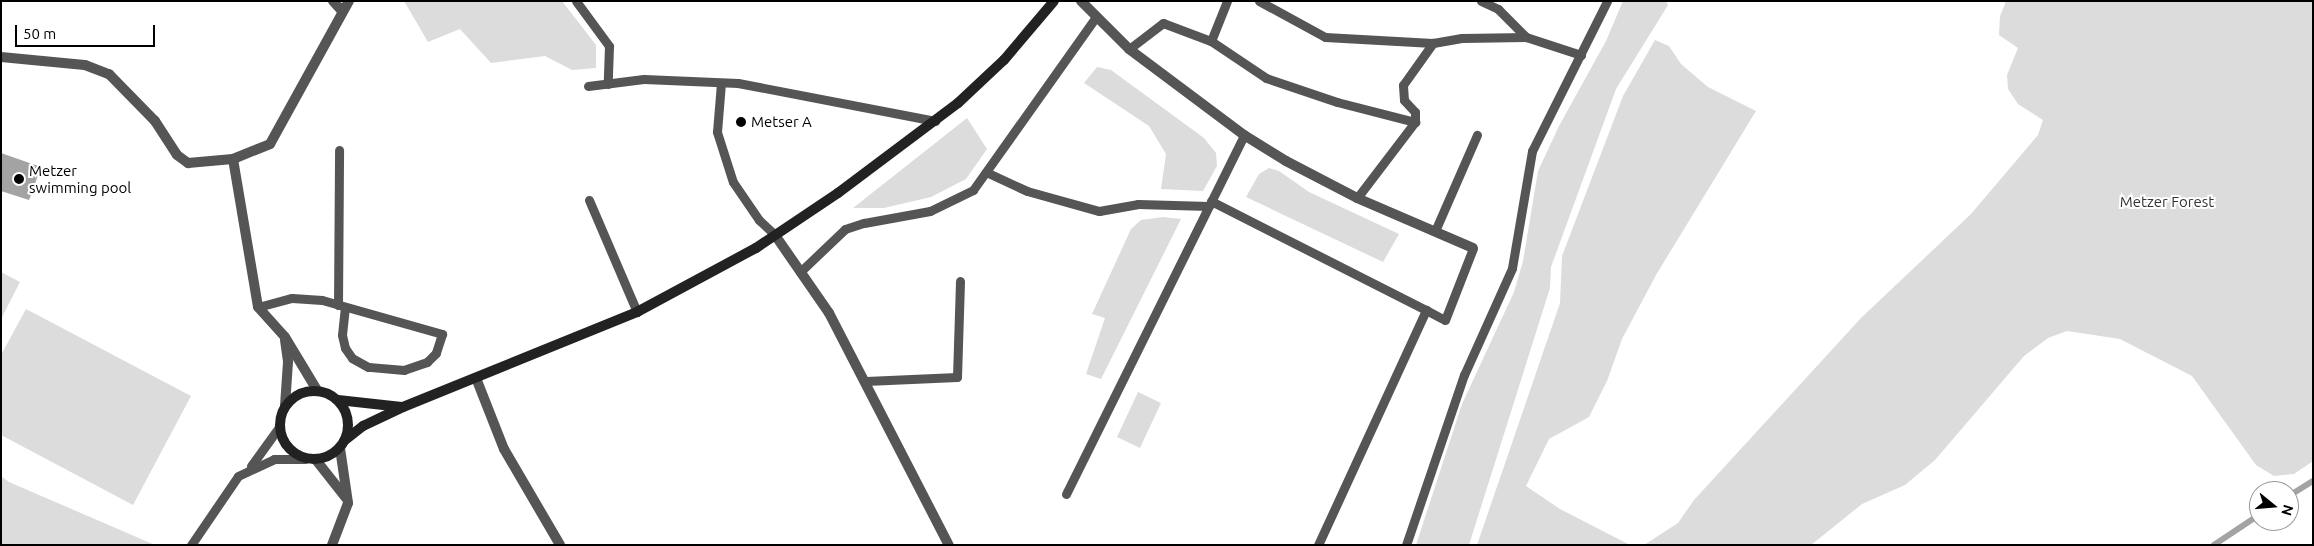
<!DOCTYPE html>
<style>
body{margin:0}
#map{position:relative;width:2314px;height:546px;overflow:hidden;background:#fff;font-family:Ubuntu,sans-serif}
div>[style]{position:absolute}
.green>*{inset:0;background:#dcdcdc}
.water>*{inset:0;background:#a3a3a3}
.stream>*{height:5.5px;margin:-2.75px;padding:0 2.75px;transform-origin:2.75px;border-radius:2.75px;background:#a3a3a3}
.lane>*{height:9px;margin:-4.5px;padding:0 4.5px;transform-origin:4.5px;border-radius:4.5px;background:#555}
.street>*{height:10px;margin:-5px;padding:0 5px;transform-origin:5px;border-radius:5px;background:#555}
.secondary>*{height:10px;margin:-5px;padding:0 5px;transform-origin:5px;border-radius:5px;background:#222}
.secondary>.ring{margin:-5px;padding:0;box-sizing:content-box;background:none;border:10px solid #222;border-radius:50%}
.dots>*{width:14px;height:14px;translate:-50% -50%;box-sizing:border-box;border:2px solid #fff;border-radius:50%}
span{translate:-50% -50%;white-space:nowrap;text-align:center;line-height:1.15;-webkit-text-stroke:4px #fff;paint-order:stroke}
.poi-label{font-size:15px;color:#000}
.left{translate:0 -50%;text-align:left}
.park-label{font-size:15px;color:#333}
.frame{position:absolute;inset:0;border:2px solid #000;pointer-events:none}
.north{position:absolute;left:2249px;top:481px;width:50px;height:50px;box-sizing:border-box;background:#fff;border:1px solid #999;border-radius:50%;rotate:107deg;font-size:14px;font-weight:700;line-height:20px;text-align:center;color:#000}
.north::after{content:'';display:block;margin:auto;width:18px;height:22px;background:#000;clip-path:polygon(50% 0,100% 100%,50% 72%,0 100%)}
.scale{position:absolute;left:15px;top:25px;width:140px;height:22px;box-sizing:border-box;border:2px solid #000;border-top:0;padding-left:6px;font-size:15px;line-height:18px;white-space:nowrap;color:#000;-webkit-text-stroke:4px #fff;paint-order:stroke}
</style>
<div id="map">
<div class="green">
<i style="clip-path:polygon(404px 1px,562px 1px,596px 45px,596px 68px,572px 70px,545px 56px,491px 63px,460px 29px,428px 42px)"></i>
<i style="clip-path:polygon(1623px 1px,1666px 1px,1668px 5px,1616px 89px,1551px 267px,1550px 288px,1469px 545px,1416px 545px,1462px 404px,1514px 292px,1523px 261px,1538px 171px,1559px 126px,1606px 41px)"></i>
<i style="clip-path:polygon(2006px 1px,2313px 1px,2313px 461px,2294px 474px,2274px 476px,2256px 465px,2192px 376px,2120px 339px,2067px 331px,2048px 338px,2024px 356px,1935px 460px,1905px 485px,1862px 504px,1811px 545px,1644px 545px,1678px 523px,1694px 500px,1861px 318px,1971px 214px,2038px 135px,2043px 120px,2018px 104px,2008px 89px,2007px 75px,2018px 48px,1999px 35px,2000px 16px)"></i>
<i style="clip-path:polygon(1655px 40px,1669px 46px,1681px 64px,1708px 87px,1756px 111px,1656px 275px,1622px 339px,1607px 381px,1589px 417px,1549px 439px,1526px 486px,1560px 509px,1630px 545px,1477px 545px,1560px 303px,1562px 256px,1623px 96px)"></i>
<i style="clip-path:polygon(1097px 67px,1111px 70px,1204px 138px,1216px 153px,1217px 166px,1203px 191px,1161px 189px,1166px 154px,1149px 126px,1084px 83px)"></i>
<i style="clip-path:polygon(967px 118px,987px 149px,966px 179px,931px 197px,884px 208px,853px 208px)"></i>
<i style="clip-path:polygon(1269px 168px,1279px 171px,1309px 192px,1399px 234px,1383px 262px,1246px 197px,1259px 174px)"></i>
<i style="clip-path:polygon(1163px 217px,1181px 219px,1101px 379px,1086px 374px,1105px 318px,1092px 314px,1131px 229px,1141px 220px)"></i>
<i style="clip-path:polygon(1px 272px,20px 282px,1px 319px)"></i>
<i style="clip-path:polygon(26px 309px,191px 396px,133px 505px,1px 435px,1px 355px)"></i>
<i style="clip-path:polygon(1138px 392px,1161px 403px,1140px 448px,1117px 437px)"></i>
<i style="clip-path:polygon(1px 476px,9px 482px,155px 545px,1px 545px)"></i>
</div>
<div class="water">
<i style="clip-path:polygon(1px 153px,41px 167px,29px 200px,1px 191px)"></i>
</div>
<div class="stream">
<i style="left:2289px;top:496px;width:28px;rotate:-32deg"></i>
<i style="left:2214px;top:545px;width:54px;rotate:-33.7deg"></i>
</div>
<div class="lane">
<i style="left:576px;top:1px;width:56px;rotate:53.7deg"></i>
<i style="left:609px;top:46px;width:38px;rotate:92deg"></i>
<i style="left:1259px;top:1px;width:75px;rotate:28.6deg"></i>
<i style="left:1325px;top:37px;width:108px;rotate:3.2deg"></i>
<i style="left:1433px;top:43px;width:29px;rotate:-10deg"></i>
<i style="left:1462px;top:38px;width:64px;rotate:-0.9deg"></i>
<i style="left:1481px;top:1px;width:19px;rotate:25deg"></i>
<i style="left:1498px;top:9px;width:40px;rotate:45deg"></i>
<i style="left:1526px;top:37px;width:58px;rotate:18.1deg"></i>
<i style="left:1211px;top:41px;width:43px;rotate:-68.2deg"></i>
<i style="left:1129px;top:49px;width:43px;rotate:-37.4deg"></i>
<i style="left:1163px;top:23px;width:51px;rotate:20.6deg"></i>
<i style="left:1211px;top:41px;width:66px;rotate:33.9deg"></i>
<i style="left:1266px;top:78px;width:75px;rotate:18.7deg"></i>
<i style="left:1337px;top:102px;width:81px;rotate:14.4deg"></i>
<i style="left:721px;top:83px;width:49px;rotate:94.7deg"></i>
<i style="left:717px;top:132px;width:52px;rotate:72.3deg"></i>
<i style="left:733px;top:182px;width:46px;rotate:55.6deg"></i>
<i style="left:759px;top:220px;width:22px;rotate:43deg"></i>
<i style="left:588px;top:86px;width:56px;rotate:-7.1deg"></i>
<i style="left:644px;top:79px;width:94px;rotate:2.4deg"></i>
<i style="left:738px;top:83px;width:201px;rotate:10.9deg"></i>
<i style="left:986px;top:172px;width:45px;rotate:24.9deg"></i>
<i style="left:1027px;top:191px;width:75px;rotate:15.5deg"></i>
<i style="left:1099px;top:211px;width:40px;rotate:-10deg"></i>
<i style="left:1138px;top:204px;width:71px;rotate:1.6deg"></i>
<i style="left:1357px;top:198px;width:96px;rotate:-52.7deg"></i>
<i style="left:1415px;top:122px;width:10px;rotate:-90deg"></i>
<i style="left:1415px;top:112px;width:16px;rotate:-133deg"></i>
<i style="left:1404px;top:100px;width:15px;rotate:-94deg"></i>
<i style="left:1403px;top:85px;width:52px;rotate:-54.5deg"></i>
<i style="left:589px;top:200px;width:122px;rotate:66.8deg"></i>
<i style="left:1211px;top:201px;width:241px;rotate:26.9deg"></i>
<i style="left:1435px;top:231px;width:105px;rotate:-66.4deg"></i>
<i style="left:800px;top:272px;width:62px;rotate:-43.7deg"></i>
<i style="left:845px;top:229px;width:20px;rotate:-18deg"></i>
<i style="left:864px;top:223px;width:67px;rotate:-10.3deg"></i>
<i style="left:930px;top:211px;width:48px;rotate:-26deg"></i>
<i style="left:973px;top:190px;width:212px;rotate:-54.6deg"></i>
<i style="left:338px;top:305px;width:155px;rotate:-89.6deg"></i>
<i style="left:258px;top:307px;width:35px;rotate:-15deg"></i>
<i style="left:292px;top:298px;width:30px;rotate:4deg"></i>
<i style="left:322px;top:300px;width:125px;rotate:15.8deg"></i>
<i style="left:442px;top:334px;width:20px;rotate:108deg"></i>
<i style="left:436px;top:353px;width:13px;rotate:135deg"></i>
<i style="left:427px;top:362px;width:24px;rotate:161deg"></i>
<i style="left:404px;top:370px;width:36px;rotate:-175deg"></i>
<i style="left:368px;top:367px;width:18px;rotate:-151deg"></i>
<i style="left:352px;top:358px;width:12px;rotate:-125deg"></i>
<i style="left:345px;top:348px;width:13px;rotate:-103deg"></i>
<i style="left:342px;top:335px;width:28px;rotate:-84deg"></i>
<i style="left:866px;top:381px;width:91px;rotate:-2.5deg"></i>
<i style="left:957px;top:377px;width:96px;rotate:-88.2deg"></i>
<i style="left:251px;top:466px;width:48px;rotate:-54.3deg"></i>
<i style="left:1066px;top:494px;width:401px;rotate:-63.6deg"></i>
<i style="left:191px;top:545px;width:83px;rotate:-55.7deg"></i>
<i style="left:238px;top:476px;width:40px;rotate:-25deg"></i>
<i style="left:274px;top:459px;width:31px"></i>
<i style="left:1318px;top:545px;width:259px;rotate:-65.3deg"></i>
<i style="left:1426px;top:310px;width:21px;rotate:28deg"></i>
<i style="left:1445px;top:320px;width:77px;rotate:-68.7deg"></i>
<i style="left:1406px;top:545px;width:180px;rotate:-71.2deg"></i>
<i style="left:1464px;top:375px;width:117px;rotate:-65.8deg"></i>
<i style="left:1512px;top:268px;width:119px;rotate:-80.3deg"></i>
<i style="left:1532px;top:151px;width:168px;rotate:-63.4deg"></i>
</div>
<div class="street">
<i style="left:333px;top:1px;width:13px;rotate:48deg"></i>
<i style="left:1081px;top:1px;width:68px;rotate:45deg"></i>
<i style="left:1129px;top:49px;width:144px;rotate:36.8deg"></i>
<i style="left:1244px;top:135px;width:49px;rotate:31.8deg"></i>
<i style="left:1286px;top:161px;width:80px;rotate:27.5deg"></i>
<i style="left:1357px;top:198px;width:126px;rotate:23.3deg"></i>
<i style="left:1px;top:57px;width:84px;rotate:5.4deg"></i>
<i style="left:85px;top:65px;width:26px;rotate:21deg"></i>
<i style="left:109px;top:74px;width:66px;rotate:45.6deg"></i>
<i style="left:155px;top:121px;width:40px;rotate:57.1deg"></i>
<i style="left:177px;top:155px;width:14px;rotate:36deg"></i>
<i style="left:188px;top:163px;width:45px;rotate:-5.1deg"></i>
<i style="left:233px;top:159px;width:150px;rotate:80.4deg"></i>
<i style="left:258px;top:307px;width:40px;rotate:48deg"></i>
<i style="left:285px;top:337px;width:62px;rotate:58.9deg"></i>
<i style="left:233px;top:159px;width:40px;rotate:-22deg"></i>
<i style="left:270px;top:144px;width:163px;rotate:-61.1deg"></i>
<i style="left:775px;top:235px;width:95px;rotate:55.3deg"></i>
<i style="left:829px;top:313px;width:261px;rotate:62.7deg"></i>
<i style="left:285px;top:340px;width:22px;rotate:82deg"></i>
<i style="left:288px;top:362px;width:44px;rotate:93.9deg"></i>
<i style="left:476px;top:378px;width:76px;rotate:68.5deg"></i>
<i style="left:504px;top:449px;width:111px;rotate:59.7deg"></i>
<i style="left:316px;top:460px;width:48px;rotate:51.7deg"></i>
<i style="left:332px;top:545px;width:45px;rotate:-69.1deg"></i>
<i style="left:348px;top:503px;width:56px;rotate:-98.3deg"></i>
</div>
<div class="secondary">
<i class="ring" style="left:280px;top:391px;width:58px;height:58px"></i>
<i style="left:338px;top:400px;width:64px;rotate:6.2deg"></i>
<i style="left:345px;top:440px;width:23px;rotate:-38deg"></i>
<i style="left:363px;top:426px;width:44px;rotate:-25.4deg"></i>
<i style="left:403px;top:407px;width:253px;rotate:-22.1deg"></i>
<i style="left:637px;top:312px;width:135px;rotate:-28.3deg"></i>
<i style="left:756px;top:248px;width:99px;rotate:-33.9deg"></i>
<i style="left:838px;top:193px;width:150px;rotate:-36.9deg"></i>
<i style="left:958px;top:103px;width:63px;rotate:-43.1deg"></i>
<i style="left:1004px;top:60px;width:77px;rotate:-49.7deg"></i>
</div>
<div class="dots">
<i style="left:741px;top:122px;background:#000"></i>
<i style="left:19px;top:179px;background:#000"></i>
</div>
<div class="poi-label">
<span class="left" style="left:751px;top:122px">Metser A</span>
<span class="left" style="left:29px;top:179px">Metzer<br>swimming pool</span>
</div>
<div class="park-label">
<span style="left:2167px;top:202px">Metzer Forest</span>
</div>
<div class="frame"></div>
<div class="north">N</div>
<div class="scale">50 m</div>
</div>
